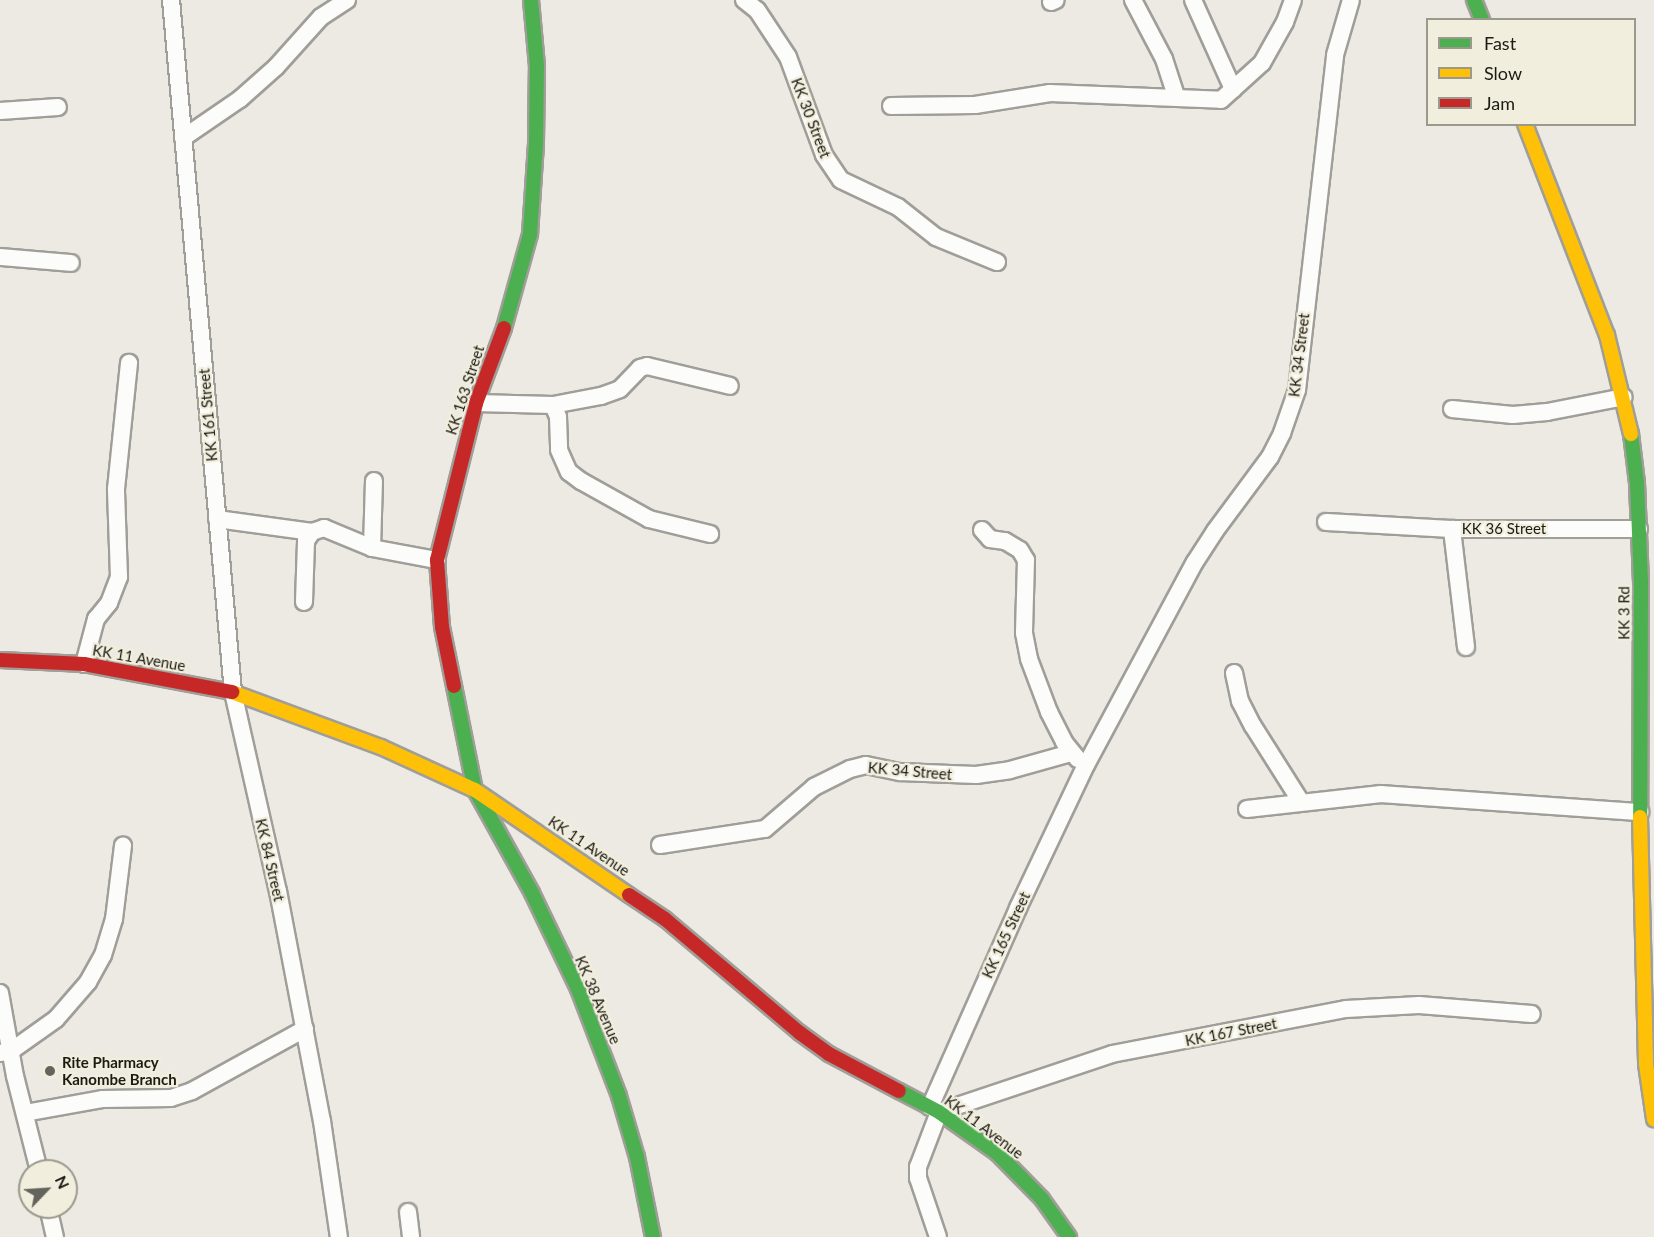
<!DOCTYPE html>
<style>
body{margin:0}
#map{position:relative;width:1654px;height:1237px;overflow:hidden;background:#eceae2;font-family:Lato,sans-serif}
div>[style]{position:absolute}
.roads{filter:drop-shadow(2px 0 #a09e98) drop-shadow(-2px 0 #a09e98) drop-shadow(0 2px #a09e98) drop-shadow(0 -2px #a09e98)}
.street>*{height:16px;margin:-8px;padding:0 8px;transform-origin:8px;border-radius:8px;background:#fcfcfb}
.fast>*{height:14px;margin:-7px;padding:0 7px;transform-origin:7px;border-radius:7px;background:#4caf50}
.slow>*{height:14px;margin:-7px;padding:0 7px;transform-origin:7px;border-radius:7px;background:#ffc107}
.jam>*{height:14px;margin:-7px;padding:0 7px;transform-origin:7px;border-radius:7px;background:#c62828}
.dots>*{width:16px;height:16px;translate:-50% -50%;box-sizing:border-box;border:3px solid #f1eedd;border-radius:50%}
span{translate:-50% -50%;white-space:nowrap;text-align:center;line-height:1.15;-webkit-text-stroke:4.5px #f1eedd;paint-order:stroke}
.street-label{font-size:15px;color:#1b1a14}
.poi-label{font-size:15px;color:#1b1a14;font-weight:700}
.left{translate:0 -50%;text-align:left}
.legend{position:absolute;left:1426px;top:18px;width:210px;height:108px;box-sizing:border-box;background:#f1eedd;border:2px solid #9b998d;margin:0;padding:8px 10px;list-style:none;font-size:18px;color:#1b1a14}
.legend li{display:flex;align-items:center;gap:12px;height:30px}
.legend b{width:30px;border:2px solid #9b998d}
.north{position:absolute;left:18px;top:1159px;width:60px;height:60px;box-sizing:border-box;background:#f1eedd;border:2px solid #9b998d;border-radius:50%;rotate:65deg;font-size:16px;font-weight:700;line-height:24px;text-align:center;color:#1b1a14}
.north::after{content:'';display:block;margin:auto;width:21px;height:27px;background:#64635c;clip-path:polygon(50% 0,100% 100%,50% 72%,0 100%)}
</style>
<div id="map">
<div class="roads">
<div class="street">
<i style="left:171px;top:0;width:695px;rotate:84.88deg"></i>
<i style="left:233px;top:692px;width:204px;rotate:77.3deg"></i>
<i style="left:278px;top:891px;width:234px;rotate:79.2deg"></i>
<i style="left:322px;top:1121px;width:117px;rotate:81.7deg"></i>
<i style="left:744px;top:0;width:16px;rotate:38deg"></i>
<i style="left:757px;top:10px;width:56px;rotate:56.6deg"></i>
<i style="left:788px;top:57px;width:104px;rotate:69.8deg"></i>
<i style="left:824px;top:155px;width:30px;rotate:56deg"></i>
<i style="left:841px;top:180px;width:63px;rotate:25.3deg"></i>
<i style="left:898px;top:207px;width:48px;rotate:38.3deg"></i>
<i style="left:936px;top:237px;width:66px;rotate:22.3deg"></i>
<i style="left:1133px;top:0;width:67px;rotate:62.3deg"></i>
<i style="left:1164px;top:59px;width:40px;rotate:72deg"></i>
<i style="left:1193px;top:0;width:98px;rotate:65.8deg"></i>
<i style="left:1051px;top:2px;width:5px;rotate:-22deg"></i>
<i style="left:891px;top:106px;width:84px;rotate:-0.7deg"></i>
<i style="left:975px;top:105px;width:76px;rotate:-9.1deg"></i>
<i style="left:1050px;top:93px;width:171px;rotate:2.3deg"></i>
<i style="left:1221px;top:100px;width:55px;rotate:-42.1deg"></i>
<i style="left:1262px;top:63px;width:47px;rotate:-60.7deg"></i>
<i style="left:1285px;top:22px;width:23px;rotate:-70deg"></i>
<i style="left:0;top:111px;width:58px;rotate:-3.9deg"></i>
<i style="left:183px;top:138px;width:69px;rotate:-34.4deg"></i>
<i style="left:240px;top:99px;width:48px;rotate:-41.6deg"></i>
<i style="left:276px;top:67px;width:67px;rotate:-48deg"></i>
<i style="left:321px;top:17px;width:31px;rotate:-33deg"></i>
<i style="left:0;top:257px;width:71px;rotate:4.8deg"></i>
<i style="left:476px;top:403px;width:77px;rotate:1.5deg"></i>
<i style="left:553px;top:405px;width:49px;rotate:-10.6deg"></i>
<i style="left:601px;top:396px;width:20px;rotate:-20deg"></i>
<i style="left:620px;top:389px;width:29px;rotate:-46deg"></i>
<i style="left:640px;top:368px;width:7px;rotate:-16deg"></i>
<i style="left:647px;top:366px;width:85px;rotate:13.5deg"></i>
<i style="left:553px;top:405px;width:13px;rotate:67deg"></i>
<i style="left:558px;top:417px;width:33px;rotate:88deg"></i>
<i style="left:559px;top:450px;width:24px;rotate:66deg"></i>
<i style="left:569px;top:472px;width:15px;rotate:37deg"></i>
<i style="left:581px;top:481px;width:78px;rotate:29.2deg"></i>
<i style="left:649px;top:519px;width:63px;rotate:13.8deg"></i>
<i style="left:1452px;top:409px;width:61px;rotate:5.6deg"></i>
<i style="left:1513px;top:415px;width:34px;rotate:-5deg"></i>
<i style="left:1547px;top:412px;width:78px;rotate:-11deg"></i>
<i style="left:217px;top:519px;width:96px;rotate:7.8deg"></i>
<i style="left:1326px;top:522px;width:126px;rotate:3.2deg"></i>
<i style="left:982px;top:530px;width:12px;rotate:48deg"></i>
<i style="left:990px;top:539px;width:15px;rotate:8deg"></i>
<i style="left:1005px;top:541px;width:17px;rotate:31deg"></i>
<i style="left:1020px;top:550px;width:12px;rotate:59deg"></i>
<i style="left:1026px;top:560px;width:73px;rotate:91.6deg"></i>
<i style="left:1024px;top:633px;width:26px;rotate:79deg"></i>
<i style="left:1029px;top:659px;width:57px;rotate:69.3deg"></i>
<i style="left:1049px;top:712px;width:34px;rotate:63deg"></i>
<i style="left:1064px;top:742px;width:22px;rotate:51deg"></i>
<i style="left:372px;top:548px;width:67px;rotate:-88.3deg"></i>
<i style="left:304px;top:602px;width:61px;rotate:-88.1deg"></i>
<i style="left:306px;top:541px;width:11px;rotate:-56deg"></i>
<i style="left:312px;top:532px;width:13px;rotate:-18deg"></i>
<i style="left:324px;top:528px;width:52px;rotate:22.6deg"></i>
<i style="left:372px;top:548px;width:66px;rotate:10.5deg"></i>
<i style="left:1466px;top:647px;width:119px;rotate:-96.8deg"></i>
<i style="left:1452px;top:529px;width:187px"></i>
<i style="left:84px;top:664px;width:47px;rotate:-75.1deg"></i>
<i style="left:96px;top:619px;width:21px;rotate:-51deg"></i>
<i style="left:109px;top:603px;width:28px;rotate:-69deg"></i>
<i style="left:119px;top:577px;width:88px;rotate:-92deg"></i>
<i style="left:116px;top:489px;width:127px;rotate:-84.1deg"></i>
<i style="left:1234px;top:673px;width:29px;rotate:78deg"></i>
<i style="left:1240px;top:701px;width:28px;rotate:63deg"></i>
<i style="left:1253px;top:726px;width:90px;rotate:57.7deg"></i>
<i style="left:1247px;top:809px;width:135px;rotate:-6.4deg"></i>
<i style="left:1381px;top:794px;width:260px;rotate:4deg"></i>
<i style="left:660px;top:845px;width:106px;rotate:-8.7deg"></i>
<i style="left:765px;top:829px;width:65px;rotate:-40.6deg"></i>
<i style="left:814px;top:787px;width:40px;rotate:-26.6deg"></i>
<i style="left:850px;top:769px;width:16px;rotate:-14deg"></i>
<i style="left:866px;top:765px;width:35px;rotate:12deg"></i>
<i style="left:900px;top:772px;width:76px;rotate:2.3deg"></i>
<i style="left:976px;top:775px;width:34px;rotate:-8deg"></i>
<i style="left:1010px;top:770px;width:63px;rotate:-15.6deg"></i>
<i style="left:0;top:993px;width:84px;rotate:79.8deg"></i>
<i style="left:15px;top:1076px;width:98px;rotate:75.8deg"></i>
<i style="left:0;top:1053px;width:11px;rotate:-10deg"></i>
<i style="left:11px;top:1051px;width:55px;rotate:-35.4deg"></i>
<i style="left:56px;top:1019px;width:49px;rotate:-49.1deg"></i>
<i style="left:88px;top:982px;width:31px;rotate:-61deg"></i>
<i style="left:103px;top:955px;width:38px;rotate:-73deg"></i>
<i style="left:114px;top:919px;width:74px;rotate:-83deg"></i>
<i style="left:930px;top:1107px;width:218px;rotate:-66.1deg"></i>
<i style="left:1018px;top:908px;width:158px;rotate:-64.6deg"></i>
<i style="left:1086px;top:765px;width:230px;rotate:-61.8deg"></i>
<i style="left:1195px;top:562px;width:37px;rotate:-57deg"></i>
<i style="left:1215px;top:531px;width:92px;rotate:-53.4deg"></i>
<i style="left:1270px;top:457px;width:27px;rotate:-63deg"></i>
<i style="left:1282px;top:433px;width:46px;rotate:-70.8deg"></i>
<i style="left:1297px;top:390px;width:337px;rotate:-83.5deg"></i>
<i style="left:1335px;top:55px;width:57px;rotate:-73.8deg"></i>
<i style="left:25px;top:1113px;width:78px;rotate:-10.3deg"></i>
<i style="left:102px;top:1099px;width:69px;rotate:-0.8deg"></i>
<i style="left:171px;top:1098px;width:22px;rotate:-18deg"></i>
<i style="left:192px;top:1091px;width:129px;rotate:-28.8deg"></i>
<i style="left:48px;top:1207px;width:31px;rotate:77deg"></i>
<i style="left:408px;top:1212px;width:25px;rotate:83deg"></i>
<i style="left:938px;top:1237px;width:62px;rotate:-108.7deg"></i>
<i style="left:918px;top:1178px;width:11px;rotate:-90deg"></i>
<i style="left:918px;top:1167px;width:59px;rotate:-69.1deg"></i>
<i style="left:939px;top:1112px;width:182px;rotate:-18.5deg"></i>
<i style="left:1112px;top:1054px;width:238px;rotate:-10.9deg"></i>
<i style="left:1346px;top:1009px;width:73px;rotate:-3.1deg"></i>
<i style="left:1419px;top:1005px;width:113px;rotate:4.6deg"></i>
</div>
<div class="fast">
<i style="left:1474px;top:0;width:22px;rotate:68deg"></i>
<i style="left:504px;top:328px;width:98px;rotate:-74.5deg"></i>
<i style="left:530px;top:234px;width:91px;rotate:-86.2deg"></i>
<i style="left:536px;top:143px;width:77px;rotate:-89.3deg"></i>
<i style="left:537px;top:66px;width:66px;rotate:-95.2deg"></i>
<i style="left:1631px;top:434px;width:49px;rotate:83deg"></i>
<i style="left:1637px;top:483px;width:98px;rotate:87.7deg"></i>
<i style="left:1641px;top:581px;width:236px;rotate:90.2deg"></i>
<i style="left:454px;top:686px;width:106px;rotate:78.6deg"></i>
<i style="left:475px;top:790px;width:118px;rotate:61deg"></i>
<i style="left:532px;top:893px;width:106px;rotate:64.4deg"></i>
<i style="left:578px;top:989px;width:115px;rotate:69deg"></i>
<i style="left:619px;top:1096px;width:64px;rotate:73.6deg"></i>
<i style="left:637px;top:1157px;width:82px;rotate:78.7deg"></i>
<i style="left:899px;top:1091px;width:45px;rotate:27.7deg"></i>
<i style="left:939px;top:1112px;width:71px;rotate:35.3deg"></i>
<i style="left:997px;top:1153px;width:64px;rotate:45.6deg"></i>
<i style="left:1042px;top:1199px;width:47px;rotate:54.6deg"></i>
</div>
<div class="slow">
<i style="left:1525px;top:124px;width:226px;rotate:68.8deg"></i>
<i style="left:1607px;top:335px;width:102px;rotate:76.4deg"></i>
<i style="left:232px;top:692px;width:159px;rotate:20.3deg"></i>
<i style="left:381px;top:747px;width:103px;rotate:24.6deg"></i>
<i style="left:475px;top:790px;width:186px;rotate:34.3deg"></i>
<i style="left:1640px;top:817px;width:247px;rotate:88.6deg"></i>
<i style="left:1646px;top:1064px;width:56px;rotate:81.7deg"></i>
</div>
<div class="jam">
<i style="left:0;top:660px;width:84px;rotate:2.7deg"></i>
<i style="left:84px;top:664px;width:151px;rotate:10.7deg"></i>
<i style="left:454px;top:686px;width:60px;rotate:-101.5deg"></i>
<i style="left:442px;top:627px;width:67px;rotate:-94.3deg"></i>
<i style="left:437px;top:560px;width:162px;rotate:-76deg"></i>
<i style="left:476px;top:403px;width:80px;rotate:-69.5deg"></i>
<i style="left:629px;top:895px;width:43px;rotate:33.7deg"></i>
<i style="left:665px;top:919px;width:177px;rotate:40.2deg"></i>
<i style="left:800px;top:1033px;width:36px;rotate:36deg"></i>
<i style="left:829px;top:1054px;width:79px;rotate:27.9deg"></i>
</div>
</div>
<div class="dots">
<i style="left:50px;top:1071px;background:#64635c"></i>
</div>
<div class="street-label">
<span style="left:811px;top:118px;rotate:69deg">KK 30 Street</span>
<span style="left:1299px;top:355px;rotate:-83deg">KK 34 Street</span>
<span style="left:465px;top:390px;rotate:-72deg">KK 163 Street</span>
<span style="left:208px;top:415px;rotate:-95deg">KK 161 Street</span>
<span style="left:1504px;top:529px">KK 36 Street</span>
<span style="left:1624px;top:613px;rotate:-90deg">KK 3 Rd</span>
<span style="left:139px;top:658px;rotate:10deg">KK 11 Avenue</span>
<span style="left:910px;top:771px;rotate:5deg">KK 34 Street</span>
<span style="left:589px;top:846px;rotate:34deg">KK 11 Avenue</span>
<span style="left:270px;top:860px;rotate:77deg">KK 84 Street</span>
<span style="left:1006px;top:935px;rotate:-65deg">KK 165 Street</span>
<span style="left:598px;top:1000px;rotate:67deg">KK 38 Avenue</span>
<span style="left:1231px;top:1032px;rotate:-11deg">KK 167 Street</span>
<span style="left:984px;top:1127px;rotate:37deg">KK 11 Avenue</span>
</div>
<div class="poi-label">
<span class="left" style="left:62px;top:1071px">Rite Pharmacy<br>Kanombe Branch</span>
</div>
<ul class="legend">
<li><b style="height:8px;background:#4caf50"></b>Fast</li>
<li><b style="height:8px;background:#ffc107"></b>Slow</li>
<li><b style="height:8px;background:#c62828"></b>Jam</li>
</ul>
<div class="north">N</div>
</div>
